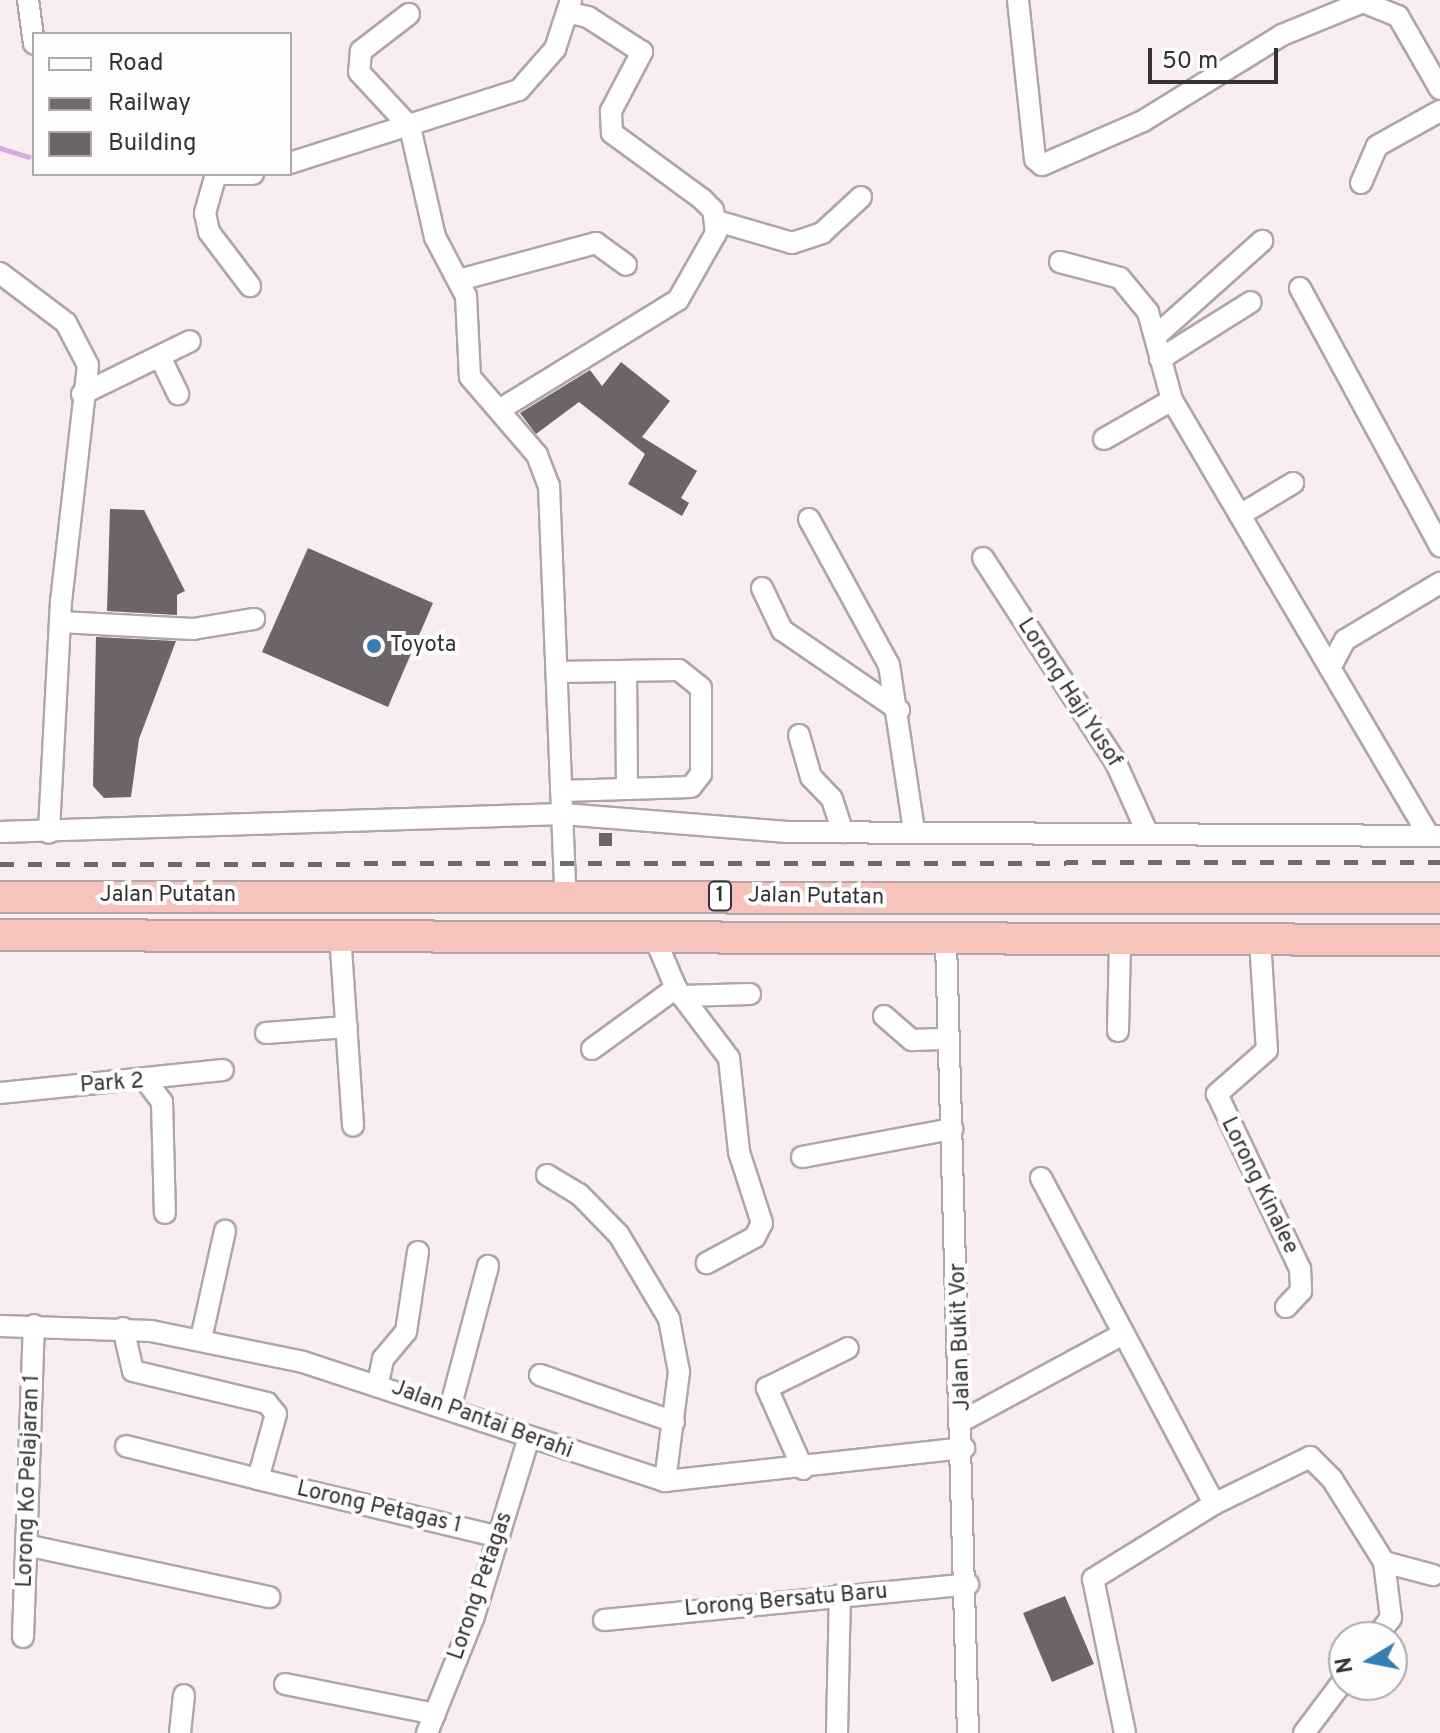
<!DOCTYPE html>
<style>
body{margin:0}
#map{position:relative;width:1440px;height:1733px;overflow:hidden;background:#f9edef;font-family:Overpass,sans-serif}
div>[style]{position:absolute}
.stream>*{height:5px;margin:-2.5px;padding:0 2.5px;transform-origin:2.5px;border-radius:2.5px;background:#d5ace4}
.building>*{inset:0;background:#6c6469}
.roads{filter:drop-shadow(2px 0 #b1a5a7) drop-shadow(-2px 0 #b1a5a7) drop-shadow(0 2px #b1a5a7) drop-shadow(0 -2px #b1a5a7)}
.minor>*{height:20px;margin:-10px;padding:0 10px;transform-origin:10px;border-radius:10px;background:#fff}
.highway>*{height:30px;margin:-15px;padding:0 15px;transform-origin:15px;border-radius:15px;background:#f6c4bc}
.rail>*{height:5px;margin-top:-2.5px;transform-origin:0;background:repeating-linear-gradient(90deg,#716a6b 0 14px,transparent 0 28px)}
.dots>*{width:22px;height:22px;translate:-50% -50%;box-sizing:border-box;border:4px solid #fdfdfd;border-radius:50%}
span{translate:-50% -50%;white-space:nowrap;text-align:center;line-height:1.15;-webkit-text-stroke:8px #fdfdfd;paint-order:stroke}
.shield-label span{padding:2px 6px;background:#fdfdfd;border:2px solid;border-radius:6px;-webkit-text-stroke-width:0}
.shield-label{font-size:20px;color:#363132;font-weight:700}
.poi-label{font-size:22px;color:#363132}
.left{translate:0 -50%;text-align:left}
.street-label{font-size:22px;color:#363132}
.legend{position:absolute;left:32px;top:32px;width:260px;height:144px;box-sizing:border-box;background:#fdfdfd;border:2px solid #adabac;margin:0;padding:10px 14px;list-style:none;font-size:24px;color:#363132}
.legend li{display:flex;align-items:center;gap:16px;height:40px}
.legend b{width:40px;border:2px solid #adabac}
.north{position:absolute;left:1328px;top:1621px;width:80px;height:80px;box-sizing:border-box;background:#fdfdfd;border:2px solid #adabac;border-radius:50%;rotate:260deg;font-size:22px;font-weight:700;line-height:32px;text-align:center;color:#363132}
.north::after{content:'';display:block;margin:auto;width:28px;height:36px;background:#377eb2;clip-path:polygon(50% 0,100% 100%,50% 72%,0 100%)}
.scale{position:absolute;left:1148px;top:48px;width:130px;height:36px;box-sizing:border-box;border:4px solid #363132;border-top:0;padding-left:10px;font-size:24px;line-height:28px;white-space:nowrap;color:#363132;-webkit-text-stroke:6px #fdfdfd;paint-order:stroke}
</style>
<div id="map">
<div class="stream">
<i style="left:0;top:148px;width:30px;rotate:17deg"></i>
</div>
<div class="building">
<i style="clip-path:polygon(621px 362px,670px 401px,642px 437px,697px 471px,681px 498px,689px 503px,682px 516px,628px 484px,645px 454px,579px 402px,536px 434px,520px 413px,590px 370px,602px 386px)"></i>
<i style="clip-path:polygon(110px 509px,144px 510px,185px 591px,177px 595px,177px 615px,107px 611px)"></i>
<i style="clip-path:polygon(308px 548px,433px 603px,388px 707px,262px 652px)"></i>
<i style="clip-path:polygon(96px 637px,176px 641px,139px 739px,131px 797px,104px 798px,93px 786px)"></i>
<i style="clip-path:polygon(599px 833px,612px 833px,612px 846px,599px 846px)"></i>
<i style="clip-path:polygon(1065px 1596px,1094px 1664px,1052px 1682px,1023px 1613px)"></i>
</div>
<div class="roads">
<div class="minor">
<i style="left:28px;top:0;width:44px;rotate:82.2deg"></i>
<i style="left:1018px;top:0;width:160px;rotate:83.9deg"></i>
<i style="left:1035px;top:159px;width:9px;rotate:41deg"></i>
<i style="left:1042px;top:165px;width:110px;rotate:-23.5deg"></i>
<i style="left:1143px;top:121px;width:163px;rotate:-31.7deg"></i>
<i style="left:1282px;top:35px;width:87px;rotate:-22.2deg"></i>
<i style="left:1363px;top:2px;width:38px;rotate:22deg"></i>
<i style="left:1398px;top:16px;width:84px;rotate:60.1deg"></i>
<i style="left:409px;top:14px;width:61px;rotate:142.4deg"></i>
<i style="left:361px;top:51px;width:21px;rotate:95deg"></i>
<i style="left:359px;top:72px;width:75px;rotate:47.2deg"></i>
<i style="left:410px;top:127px;width:113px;rotate:77.2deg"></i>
<i style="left:435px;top:237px;width:67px;rotate:62.3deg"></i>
<i style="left:466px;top:296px;width:81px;rotate:87.2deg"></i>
<i style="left:470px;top:377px;width:103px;rotate:49.3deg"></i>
<i style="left:537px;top:455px;width:33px;rotate:69deg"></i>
<i style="left:549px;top:486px;width:407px;rotate:87.7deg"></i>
<i style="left:290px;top:163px;width:240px;rotate:-17.7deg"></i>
<i style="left:519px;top:90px;width:55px;rotate:-48.7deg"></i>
<i style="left:555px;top:49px;width:52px;rotate:-71.9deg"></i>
<i style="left:216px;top:174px;width:41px;rotate:105.8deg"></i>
<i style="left:205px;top:213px;width:19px;rotate:78deg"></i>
<i style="left:209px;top:232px;width:68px;rotate:52.8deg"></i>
<i style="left:225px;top:174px;width:28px"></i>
<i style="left:1361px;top:183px;width:40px;rotate:-66.6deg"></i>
<i style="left:1377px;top:146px;width:72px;rotate:-29.1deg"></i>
<i style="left:717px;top:221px;width:78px;rotate:16.3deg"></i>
<i style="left:792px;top:243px;width:32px;rotate:-18deg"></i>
<i style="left:822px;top:233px;width:53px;rotate:-42.7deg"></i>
<i style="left:1060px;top:262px;width:62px;rotate:14.9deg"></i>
<i style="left:1120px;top:278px;width:44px;rotate:50.5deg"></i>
<i style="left:1148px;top:312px;width:91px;rotate:74.7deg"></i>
<i style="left:1172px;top:400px;width:506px;rotate:59.48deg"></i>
<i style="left:0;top:273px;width:83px;rotate:37.1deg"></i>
<i style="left:66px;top:323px;width:47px;rotate:62.4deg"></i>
<i style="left:88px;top:365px;width:238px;rotate:96.5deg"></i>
<i style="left:61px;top:601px;width:232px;rotate:93deg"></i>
<i style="left:459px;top:280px;width:142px;rotate:-15.1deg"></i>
<i style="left:596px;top:243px;width:37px;rotate:36deg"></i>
<i style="left:1300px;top:288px;width:294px;rotate:61.5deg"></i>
<i style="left:1158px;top:334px;width:140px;rotate:-41.8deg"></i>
<i style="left:1160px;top:359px;width:107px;rotate:-32.1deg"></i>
<i style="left:162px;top:361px;width:37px;rotate:64deg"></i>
<i style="left:82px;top:394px;width:120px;rotate:-26.1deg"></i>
<i style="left:499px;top:410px;width:210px;rotate:-31.6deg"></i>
<i style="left:678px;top:300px;width:77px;rotate:-60.4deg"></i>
<i style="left:716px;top:233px;width:23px;rotate:-97deg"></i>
<i style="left:713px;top:210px;width:16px;rotate:-135deg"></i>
<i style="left:702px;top:199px;width:112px;rotate:-143.7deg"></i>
<i style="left:612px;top:133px;width:22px;rotate:-93deg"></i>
<i style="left:611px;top:111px;width:67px;rotate:-62.3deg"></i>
<i style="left:642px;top:52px;width:64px;rotate:-147.1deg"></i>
<i style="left:588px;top:17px;width:18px;rotate:-167deg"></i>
<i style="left:1104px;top:439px;width:78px;rotate:-29.8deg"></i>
<i style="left:1240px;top:515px;width:62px;rotate:-31.1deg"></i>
<i style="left:809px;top:519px;width:166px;rotate:61.3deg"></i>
<i style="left:889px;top:665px;width:168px;rotate:81.4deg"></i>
<i style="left:983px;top:558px;width:242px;rotate:57deg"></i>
<i style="left:1115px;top:761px;width:78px;rotate:65.7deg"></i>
<i style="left:762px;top:588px;width:47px;rotate:64.5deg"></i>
<i style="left:782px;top:630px;width:142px;rotate:34.4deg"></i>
<i style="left:60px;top:622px;width:133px;rotate:3deg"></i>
<i style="left:193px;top:629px;width:62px;rotate:-9.3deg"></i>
<i style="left:1330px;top:668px;width:32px;rotate:-62deg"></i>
<i style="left:1345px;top:640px;width:111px;rotate:-31deg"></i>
<i style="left:626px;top:671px;width:117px;rotate:89.5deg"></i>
<i style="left:558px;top:672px;width:121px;rotate:-0.9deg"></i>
<i style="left:679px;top:670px;width:28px;rotate:39deg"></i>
<i style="left:701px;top:688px;width:86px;rotate:90deg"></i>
<i style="left:701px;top:774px;width:16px;rotate:128deg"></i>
<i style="left:691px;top:787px;width:130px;rotate:178.2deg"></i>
<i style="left:799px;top:735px;width:44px;rotate:74.1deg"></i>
<i style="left:811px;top:777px;width:30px;rotate:46deg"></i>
<i style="left:832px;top:799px;width:35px;rotate:72deg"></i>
<i style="left:0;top:832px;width:563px;rotate:-1.83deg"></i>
<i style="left:563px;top:814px;width:225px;rotate:4.6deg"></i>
<i style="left:787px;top:832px;width:653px;rotate:0.35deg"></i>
<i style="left:340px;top:934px;width:192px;rotate:86.1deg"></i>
<i style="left:654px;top:936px;width:56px;rotate:67.1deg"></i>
<i style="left:676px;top:988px;width:88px;rotate:52.9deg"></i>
<i style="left:729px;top:1058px;width:95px;rotate:83.9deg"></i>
<i style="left:739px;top:1152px;width:75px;rotate:72.1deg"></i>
<i style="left:762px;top:1223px;width:16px;rotate:117deg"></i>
<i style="left:755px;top:1237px;width:55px;rotate:151.6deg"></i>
<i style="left:1260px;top:940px;width:110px;rotate:86.4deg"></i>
<i style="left:1267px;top:1050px;width:67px;rotate:138.7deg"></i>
<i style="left:1217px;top:1094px;width:194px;rotate:64.6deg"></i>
<i style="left:1300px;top:1269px;width:22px;rotate:87deg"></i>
<i style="left:1301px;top:1291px;width:22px;rotate:133deg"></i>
<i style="left:946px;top:941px;width:792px;rotate:88.41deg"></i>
<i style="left:682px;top:996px;width:68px;rotate:-1.7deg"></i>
<i style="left:884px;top:1016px;width:37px;rotate:41deg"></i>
<i style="left:912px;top:1040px;width:36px;rotate:-2deg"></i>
<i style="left:1118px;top:1031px;width:91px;rotate:-88.7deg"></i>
<i style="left:266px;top:1033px;width:81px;rotate:-4.2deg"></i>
<i style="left:592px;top:1049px;width:104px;rotate:-36deg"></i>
<i style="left:147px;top:1082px;width:25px;rotate:53deg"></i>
<i style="left:162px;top:1102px;width:111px;rotate:88.5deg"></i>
<i style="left:0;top:1093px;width:224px;rotate:-5.9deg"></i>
<i style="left:802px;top:1157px;width:153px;rotate:-10.6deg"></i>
<i style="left:547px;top:1175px;width:37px;rotate:31deg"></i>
<i style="left:579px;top:1194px;width:57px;rotate:45.7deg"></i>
<i style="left:619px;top:1235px;width:98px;rotate:59.2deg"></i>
<i style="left:669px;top:1319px;width:54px;rotate:79.3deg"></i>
<i style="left:679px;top:1372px;width:110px;rotate:97.3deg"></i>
<i style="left:1041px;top:1178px;width:369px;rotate:62deg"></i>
<i style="left:1214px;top:1504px;width:107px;rotate:-26.1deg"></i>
<i style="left:1310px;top:1457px;width:31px;rotate:45deg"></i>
<i style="left:1332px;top:1479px;width:98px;rotate:57.9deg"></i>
<i style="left:1384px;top:1562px;width:56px;rotate:82.9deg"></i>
<i style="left:1391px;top:1618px;width:24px;rotate:128deg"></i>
<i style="left:0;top:1326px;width:151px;rotate:1.9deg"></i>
<i style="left:151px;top:1331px;width:155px;rotate:11.5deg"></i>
<i style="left:303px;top:1362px;width:381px;rotate:18.2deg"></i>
<i style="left:665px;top:1481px;width:301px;rotate:-6.3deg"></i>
<i style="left:123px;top:1328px;width:44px;rotate:76.9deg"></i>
<i style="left:133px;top:1371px;width:138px;rotate:13.4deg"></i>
<i style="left:267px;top:1403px;width:14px;rotate:51deg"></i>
<i style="left:276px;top:1414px;width:67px;rotate:105.5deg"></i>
<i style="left:258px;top:1479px;width:136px;rotate:-166deg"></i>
<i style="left:201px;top:1339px;width:111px;rotate:-77.5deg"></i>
<i style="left:540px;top:1375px;width:142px;rotate:19.3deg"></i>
<i style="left:378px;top:1383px;width:25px;rotate:-78deg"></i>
<i style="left:383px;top:1359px;width:35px;rotate:-50deg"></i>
<i style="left:406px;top:1332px;width:81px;rotate:-81.5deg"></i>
<i style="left:451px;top:1405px;width:144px;rotate:-75.1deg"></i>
<i style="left:964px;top:1420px;width:179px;rotate:-28.4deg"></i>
<i style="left:803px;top:1469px;width:89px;rotate:-114deg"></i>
<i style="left:767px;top:1388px;width:90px;rotate:-26.3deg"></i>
<i style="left:258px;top:1479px;width:248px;rotate:13.5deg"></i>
<i style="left:26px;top:1545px;width:249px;rotate:12.1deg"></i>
<i style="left:1384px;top:1562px;width:51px;rotate:14.9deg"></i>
<i style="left:604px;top:1620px;width:366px;rotate:-5.6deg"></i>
<i style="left:23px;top:1637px;width:312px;rotate:-88deg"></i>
<i style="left:285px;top:1684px;width:153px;rotate:11.3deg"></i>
<i style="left:180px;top:1733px;width:38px;rotate:-84deg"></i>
<i style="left:427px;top:1733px;width:126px;rotate:-68.1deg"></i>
<i style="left:474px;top:1616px;width:187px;rotate:-72.9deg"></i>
<i style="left:837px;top:1733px;width:138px;rotate:-88.8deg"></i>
<i style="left:1125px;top:1733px;width:157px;rotate:-101.7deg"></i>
<i style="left:1093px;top:1579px;width:142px;rotate:-31.8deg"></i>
<i style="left:1304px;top:1733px;width:66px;rotate:-53deg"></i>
</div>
<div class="highway">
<i style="left:0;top:897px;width:1440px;rotate:0.04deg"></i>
<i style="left:0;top:935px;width:1440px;rotate:0.2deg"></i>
</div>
</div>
<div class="rail">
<i style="left:0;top:864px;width:1440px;rotate:-0.08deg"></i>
</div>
<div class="dots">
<i style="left:374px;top:646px;background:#377eb2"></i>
</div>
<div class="shield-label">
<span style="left:720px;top:896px">1</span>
</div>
<div class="poi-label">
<span class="left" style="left:390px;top:646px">Toyota</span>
</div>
<div class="street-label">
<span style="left:1069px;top:693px;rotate:57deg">Lorong Haji Yusof</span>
<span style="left:168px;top:896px">Jalan Putatan</span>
<span style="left:816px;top:897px;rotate:1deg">Jalan Putatan</span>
<span style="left:112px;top:1084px;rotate:-4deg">Park 2</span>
<span style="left:1259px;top:1186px;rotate:64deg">Lorong Kinalee</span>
<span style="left:961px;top:1337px;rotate:-92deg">Jalan Bukit Vor</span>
<span style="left:482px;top:1420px;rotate:20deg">Jalan Pantai Berahi</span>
<span style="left:29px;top:1481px;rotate:-88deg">Lorong Ko Pelajaran 1</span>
<span style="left:379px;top:1508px;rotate:13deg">Lorong Petagas 1</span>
<span style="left:481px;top:1586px;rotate:-71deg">Lorong Petagas</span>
<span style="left:786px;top:1601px;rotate:-5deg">Lorong Bersatu Baru</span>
</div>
<ul class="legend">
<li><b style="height:10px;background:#fff"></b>Road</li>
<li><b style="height:10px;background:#716a6b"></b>Railway</li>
<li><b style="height:22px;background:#6c6469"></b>Building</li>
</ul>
<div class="north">N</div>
<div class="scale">50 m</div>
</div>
